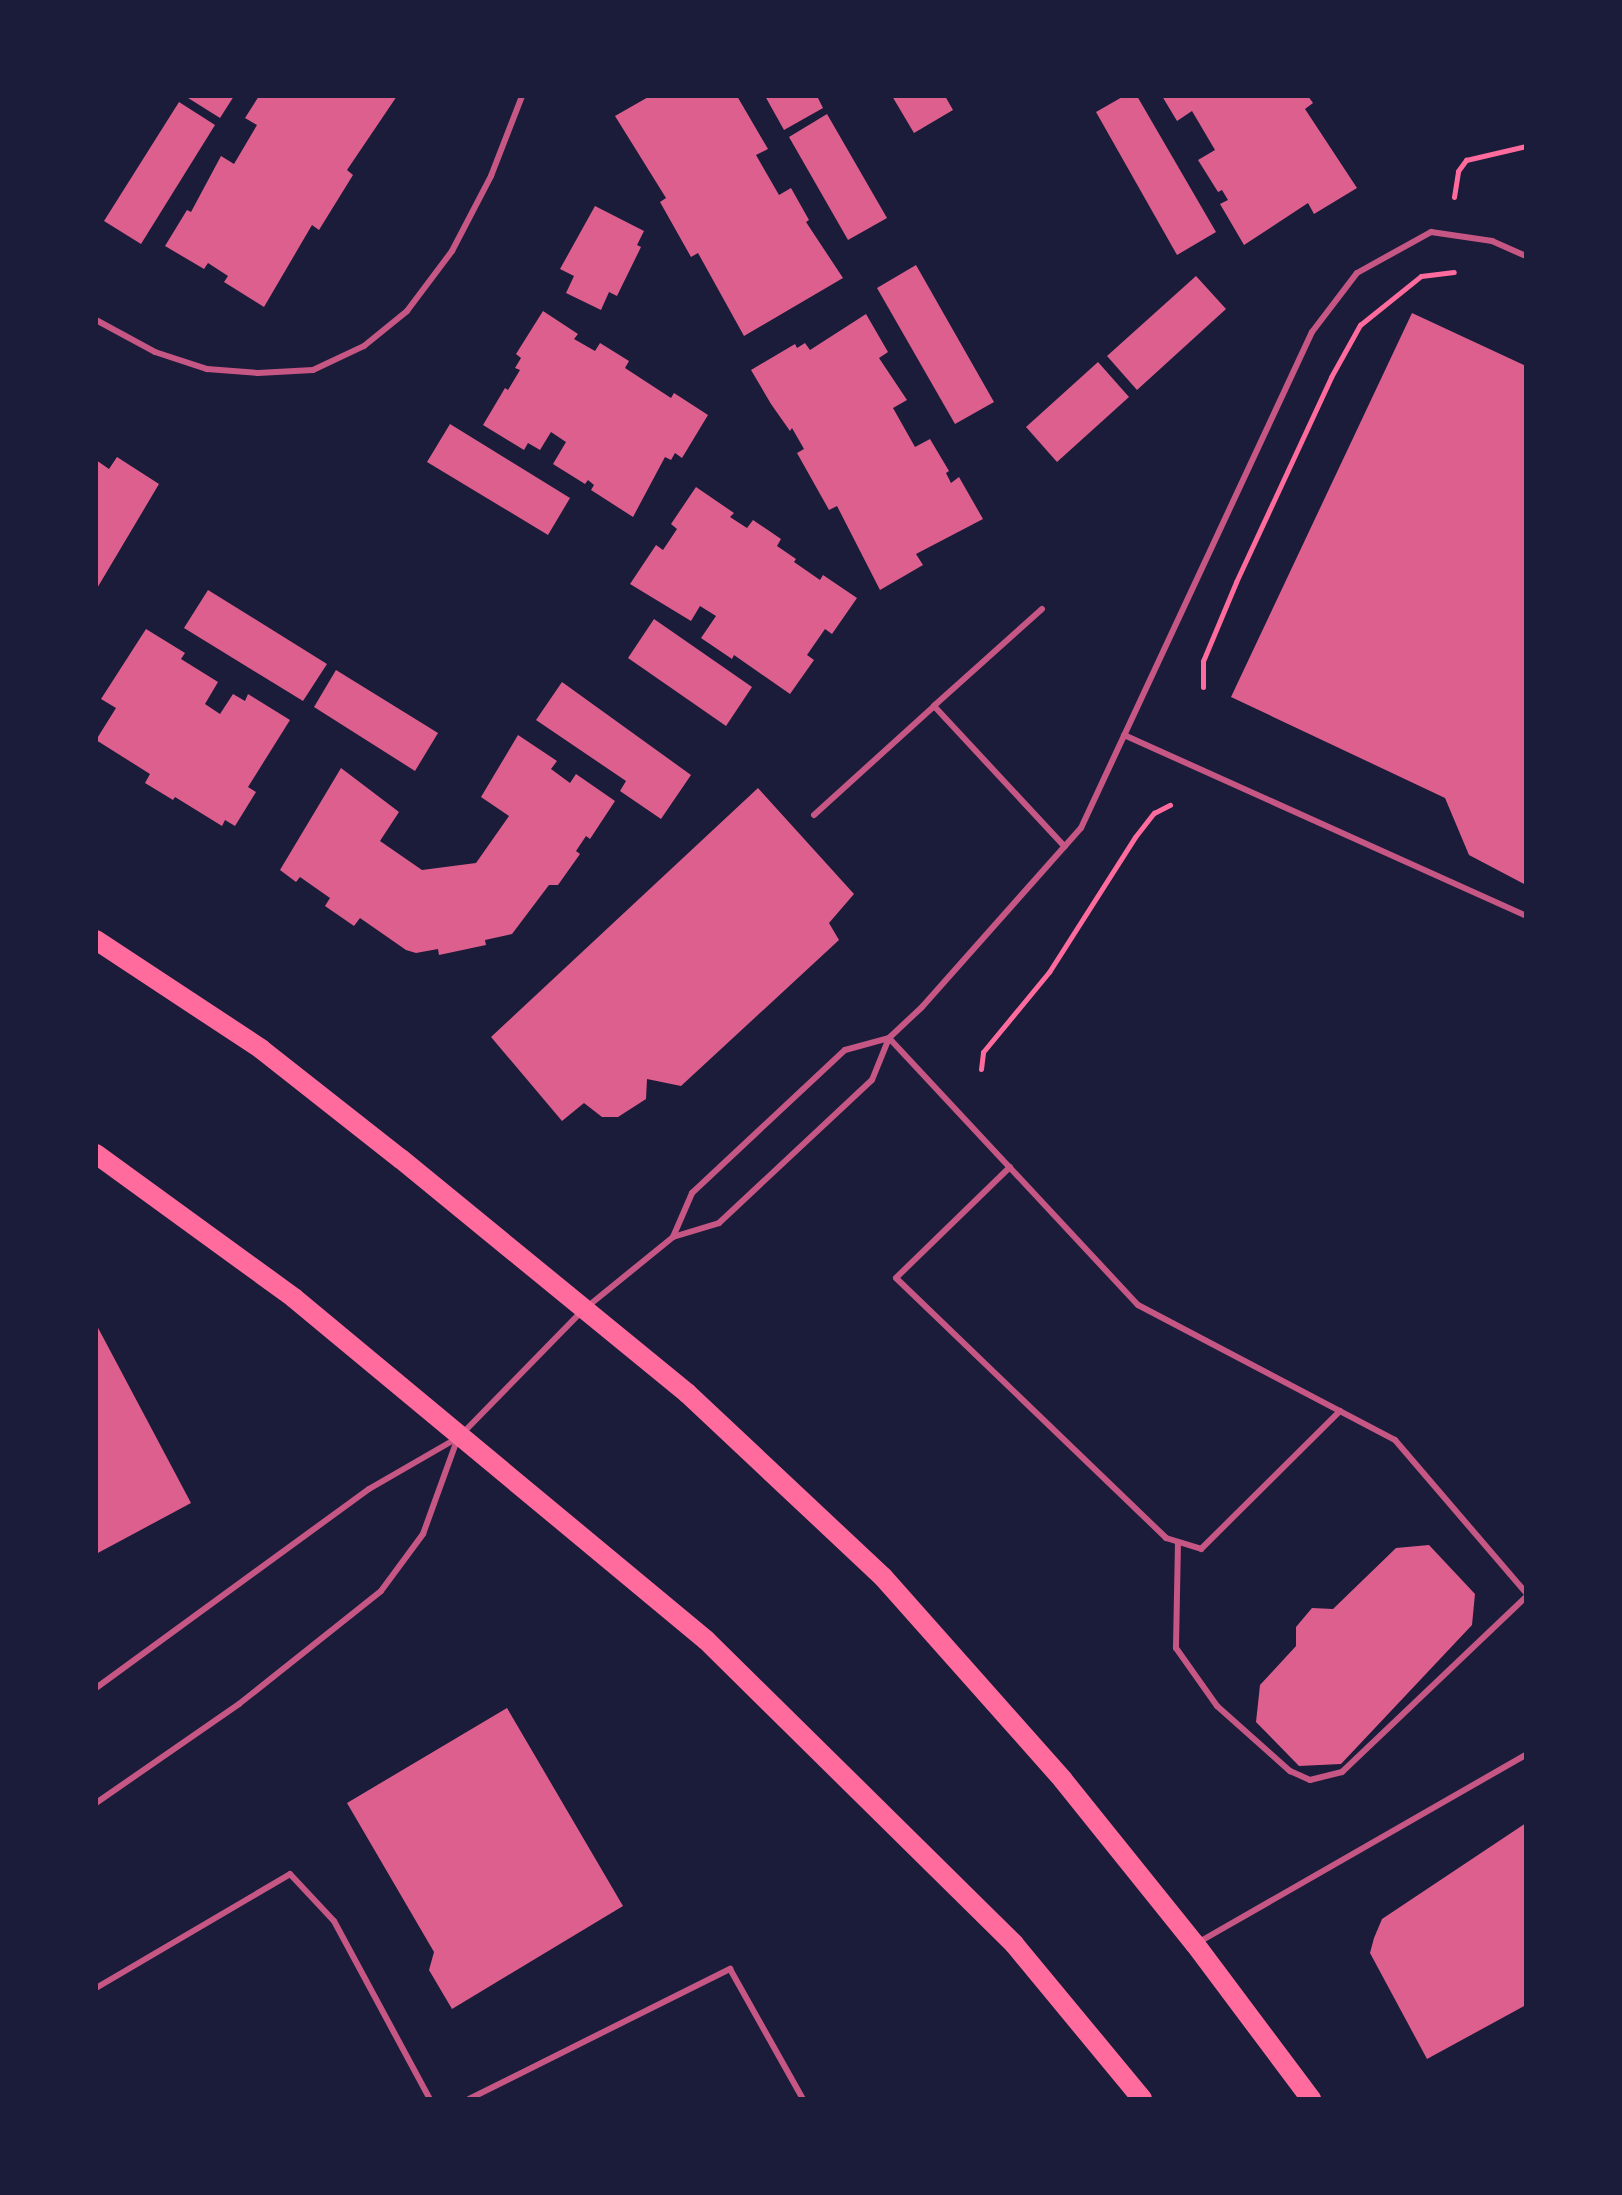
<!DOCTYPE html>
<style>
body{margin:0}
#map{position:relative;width:1622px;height:2195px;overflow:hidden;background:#1b1b3a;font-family:"Public Sans",sans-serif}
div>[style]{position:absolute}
.building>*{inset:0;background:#dd5f8e}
.path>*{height:5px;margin:-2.5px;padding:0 2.5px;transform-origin:2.5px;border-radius:2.5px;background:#ff6b9d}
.service>*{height:6px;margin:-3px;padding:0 3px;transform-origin:3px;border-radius:3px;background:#c65784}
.primary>*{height:20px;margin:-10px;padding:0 10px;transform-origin:10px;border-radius:10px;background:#ff6b9d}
span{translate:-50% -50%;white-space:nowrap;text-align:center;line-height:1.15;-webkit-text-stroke:6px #1b1b3a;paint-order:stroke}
.frame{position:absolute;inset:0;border:98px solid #1b1b3a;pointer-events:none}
</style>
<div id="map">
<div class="building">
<i style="clip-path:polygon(185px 96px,234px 96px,220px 118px)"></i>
<i style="clip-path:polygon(259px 96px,397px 96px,347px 170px,353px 175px,319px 230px,312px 225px,264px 307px,224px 282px,228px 276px,208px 263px,204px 269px,165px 246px,187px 210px,191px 212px,221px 156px,234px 164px,257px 125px,245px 118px)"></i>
<i style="clip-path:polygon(650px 96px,737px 96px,768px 149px,756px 155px,779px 195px,791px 188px,809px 220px,806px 222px,843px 278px,744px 336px,698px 253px,691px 257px,660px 202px,666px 198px,615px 116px)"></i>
<i style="clip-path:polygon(765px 96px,817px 96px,823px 108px,784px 130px)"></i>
<i style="clip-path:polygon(892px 96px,945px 96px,953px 110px,914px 133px)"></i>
<i style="clip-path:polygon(1124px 96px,1137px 96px,1216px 232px,1177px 255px,1096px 112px)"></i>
<i style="clip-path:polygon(1162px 96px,1308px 96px,1313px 103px,1305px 109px,1357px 188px,1314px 214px,1308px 203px,1244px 245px,1220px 204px,1228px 200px,1222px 190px,1218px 192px,1198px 160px,1215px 150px,1192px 111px,1177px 121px)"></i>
<i style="clip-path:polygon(179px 102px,215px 125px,141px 244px,104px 221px)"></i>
<i style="clip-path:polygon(827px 114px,887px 218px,848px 240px,789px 137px)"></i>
<i style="clip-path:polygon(595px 206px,644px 231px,637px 245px,641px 247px,617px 296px,609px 292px,601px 310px,566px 293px,574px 276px,560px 269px)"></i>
<i style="clip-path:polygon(916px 265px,994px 402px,955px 424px,877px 288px)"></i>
<i style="clip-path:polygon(1196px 276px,1226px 309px,1137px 390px,1107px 356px)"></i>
<i style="clip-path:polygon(543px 311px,578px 334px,574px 339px,595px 351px,600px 343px,629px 361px,625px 368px,671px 398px,674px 393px,708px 415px,682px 458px,675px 453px,671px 460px,665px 457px,633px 517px,591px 490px,594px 485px,588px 480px,585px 484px,553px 464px,566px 442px,551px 432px,540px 450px,528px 443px,524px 450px,483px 425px,505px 388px,508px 390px,520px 370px,515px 368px,521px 358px,516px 354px)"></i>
<i style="clip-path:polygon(1412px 313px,1526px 366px,1526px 885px,1469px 855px,1445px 798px,1231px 697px)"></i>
<i style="clip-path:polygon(866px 314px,888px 352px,879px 358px,907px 400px,893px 408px,915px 447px,930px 439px,949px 471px,946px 473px,951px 483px,959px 477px,983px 519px,916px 554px,923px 565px,880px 590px,837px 506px,829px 510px,797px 453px,804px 449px,792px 428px,790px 431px,771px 404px,751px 370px,795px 344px,797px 348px,805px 343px,810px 350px)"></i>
<i style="clip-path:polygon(1098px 362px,1129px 397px,1057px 462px,1026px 427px)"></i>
<i style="clip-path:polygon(450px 424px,570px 498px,548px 535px,427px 462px)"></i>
<i style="clip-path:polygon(117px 457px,159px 484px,96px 590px,96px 460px,109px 469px)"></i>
<i style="clip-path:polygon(696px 487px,734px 513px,730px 517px,747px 528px,753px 520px,781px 539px,777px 546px,796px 559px,794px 562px,820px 580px,823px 575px,857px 598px,832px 634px,825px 629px,807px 655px,814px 660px,790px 694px,734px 655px,732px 659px,701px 638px,716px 616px,700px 606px,691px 621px,630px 584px,656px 545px,663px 550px,677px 529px,671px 524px)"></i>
<i style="clip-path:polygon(208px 590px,327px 664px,303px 701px,184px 628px)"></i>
<i style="clip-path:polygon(654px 619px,752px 687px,726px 726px,628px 658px)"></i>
<i style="clip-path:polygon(146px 629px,185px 653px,181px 659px,218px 682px,205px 704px,220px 714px,233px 694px,245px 701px,248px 694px,290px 720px,248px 787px,256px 792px,235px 826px,225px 820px,222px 826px,175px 797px,173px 800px,145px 783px,150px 774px,96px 740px,116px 708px,101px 699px)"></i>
<i style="clip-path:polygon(336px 670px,438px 733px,415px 771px,314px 707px)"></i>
<i style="clip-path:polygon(562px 682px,691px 775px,661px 819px,620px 791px,626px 781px,536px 720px)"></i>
<i style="clip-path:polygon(518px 735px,557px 761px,551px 769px,570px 783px,576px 774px,615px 801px,590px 839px,586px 836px,576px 851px,580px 854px,558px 885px,549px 885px,512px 934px,485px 940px,486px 945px,439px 955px,438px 949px,416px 953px,406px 950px,360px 918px,354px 926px,325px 906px,330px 898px,300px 877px,296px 882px,280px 870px,341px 768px,399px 812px,380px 841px,422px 870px,476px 863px,509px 816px,481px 797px)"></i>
<i style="clip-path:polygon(758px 788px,854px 894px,829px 923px,839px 940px,681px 1086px,647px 1079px,646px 1099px,618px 1117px,602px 1117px,584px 1103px,562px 1121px,491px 1037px)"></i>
<i style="clip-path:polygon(96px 1324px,191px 1503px,96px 1554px)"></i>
<i style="clip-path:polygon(1429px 1545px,1475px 1594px,1472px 1625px,1341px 1764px,1299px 1766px,1256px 1722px,1260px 1685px,1296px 1646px,1296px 1627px,1312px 1608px,1333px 1609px,1396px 1548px)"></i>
<i style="clip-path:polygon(507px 1708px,623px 1906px,452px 2009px,429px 1970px,434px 1952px,347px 1803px)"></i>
<i style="clip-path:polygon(1526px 1823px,1526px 2005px,1427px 2059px,1370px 1953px,1374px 1938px,1382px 1919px)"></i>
</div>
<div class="path">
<i style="left:1454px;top:197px;width:26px;rotate:-81deg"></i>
<i style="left:1458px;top:171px;width:14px;rotate:-54deg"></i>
<i style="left:1466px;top:160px;width:62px;rotate:-13.1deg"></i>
<i style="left:1203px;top:687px;width:26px;rotate:-90deg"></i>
<i style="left:1203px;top:661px;width:86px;rotate:-67.3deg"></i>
<i style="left:1236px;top:582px;width:226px;rotate:-65.1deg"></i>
<i style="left:1331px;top:377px;width:60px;rotate:-60.9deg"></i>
<i style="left:1360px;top:325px;width:78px;rotate:-38.8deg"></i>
<i style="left:1421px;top:276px;width:33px;rotate:-7deg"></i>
<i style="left:981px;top:1069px;width:17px;rotate:-83deg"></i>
<i style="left:983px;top:1052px;width:104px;rotate:-50.5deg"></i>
<i style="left:1049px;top:972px;width:160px;rotate:-57.5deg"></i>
<i style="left:1135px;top:837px;width:31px;rotate:-52deg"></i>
<i style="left:1154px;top:813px;width:18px;rotate:-27deg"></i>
</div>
<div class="service">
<i style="left:96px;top:320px;width:67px;rotate:28.5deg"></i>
<i style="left:155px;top:352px;width:55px;rotate:18.1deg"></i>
<i style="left:207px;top:369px;width:51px;rotate:4.5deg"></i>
<i style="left:258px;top:373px;width:55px;rotate:-3.1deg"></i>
<i style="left:313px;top:370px;width:56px;rotate:-25.2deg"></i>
<i style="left:364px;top:346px;width:55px;rotate:-39.1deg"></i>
<i style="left:407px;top:311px;width:75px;rotate:-53.1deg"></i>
<i style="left:452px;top:251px;width:85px;rotate:-62.5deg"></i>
<i style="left:491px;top:176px;width:86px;rotate:-68.8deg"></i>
<i style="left:1042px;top:609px;width:145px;rotate:138.1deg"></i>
<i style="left:934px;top:706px;width:192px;rotate:47.1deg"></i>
<i style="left:1124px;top:735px;width:441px;rotate:24.2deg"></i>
<i style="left:814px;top:815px;width:162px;rotate:-42.2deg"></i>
<i style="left:889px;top:1038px;width:365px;rotate:47deg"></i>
<i style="left:1138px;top:1305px;width:290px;rotate:27.7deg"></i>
<i style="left:1395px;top:1440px;width:201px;rotate:49.4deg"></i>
<i style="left:1010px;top:1167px;width:159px;rotate:135.8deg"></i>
<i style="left:896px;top:1278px;width:375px;rotate:43.9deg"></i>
<i style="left:1166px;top:1538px;width:37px;rotate:17deg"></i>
<i style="left:1201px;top:1549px;width:196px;rotate:-44.8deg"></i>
<i style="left:673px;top:1237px;width:48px;rotate:-66.6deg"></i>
<i style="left:692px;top:1193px;width:209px;rotate:-43.1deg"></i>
<i style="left:845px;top:1050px;width:46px;rotate:-15.3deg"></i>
<i style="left:1178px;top:1542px;width:106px;rotate:91.1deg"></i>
<i style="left:1176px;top:1648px;width:71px;rotate:54.7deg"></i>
<i style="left:1217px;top:1706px;width:98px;rotate:41.7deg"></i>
<i style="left:1290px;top:1771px;width:22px;rotate:24deg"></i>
<i style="left:1310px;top:1780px;width:33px;rotate:-14deg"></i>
<i style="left:1342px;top:1772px;width:254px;rotate:-43.6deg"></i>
<i style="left:96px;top:1688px;width:338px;rotate:-36.1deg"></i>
<i style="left:369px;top:1489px;width:104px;rotate:-30deg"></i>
<i style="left:459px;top:1437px;width:176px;rotate:-45.7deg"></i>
<i style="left:582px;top:1311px;width:117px;rotate:-39.1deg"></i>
<i style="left:673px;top:1237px;width:48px;rotate:-16.9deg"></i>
<i style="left:719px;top:1223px;width:209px;rotate:-43.1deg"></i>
<i style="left:872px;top:1080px;width:45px;rotate:-68deg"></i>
<i style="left:889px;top:1038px;width:45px;rotate:-43.2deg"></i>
<i style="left:922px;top:1007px;width:239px;rotate:-48.4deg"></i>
<i style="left:1081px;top:828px;width:547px;rotate:-65.03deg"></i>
<i style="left:1312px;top:332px;width:74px;rotate:-52.7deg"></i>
<i style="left:1357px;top:273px;width:85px;rotate:-29deg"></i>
<i style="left:1431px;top:232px;width:62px;rotate:8.4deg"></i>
<i style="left:1492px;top:241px;width:37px;rotate:24deg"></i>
<i style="left:96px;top:1803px;width:174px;rotate:-34.7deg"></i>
<i style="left:239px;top:1704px;width:181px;rotate:-38.5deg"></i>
<i style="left:381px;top:1591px;width:71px;rotate:-53.6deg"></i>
<i style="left:423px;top:1534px;width:100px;rotate:-70.1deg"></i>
<i style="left:1199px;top:1942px;width:377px;rotate:-29.8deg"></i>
<i style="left:96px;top:1988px;width:225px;rotate:-30.4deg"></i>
<i style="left:290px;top:1874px;width:64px;rotate:46.9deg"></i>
<i style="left:334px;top:1921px;width:202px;rotate:61.7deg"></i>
<i style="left:469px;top:2099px;width:292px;rotate:-26.5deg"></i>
<i style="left:730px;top:1969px;width:149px;rotate:60.7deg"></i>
</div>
<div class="primary">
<i style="left:96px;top:940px;width:198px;rotate:33.4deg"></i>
<i style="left:261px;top:1049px;width:178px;rotate:38.2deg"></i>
<i style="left:401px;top:1159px;width:370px;rotate:39.3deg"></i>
<i style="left:687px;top:1393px;width:269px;rotate:43.2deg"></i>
<i style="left:883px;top:1577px;width:271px;rotate:48.4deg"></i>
<i style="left:1063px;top:1780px;width:211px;rotate:51.2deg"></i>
<i style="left:1195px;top:1944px;width:194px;rotate:53.2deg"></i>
<i style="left:96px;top:1154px;width:245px;rotate:36deg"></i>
<i style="left:294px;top:1298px;width:535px;rotate:39.7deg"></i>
<i style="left:706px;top:1640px;width:433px;rotate:44.6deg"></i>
<i style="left:1014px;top:1944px;width:201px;rotate:50.4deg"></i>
</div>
<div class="frame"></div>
</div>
